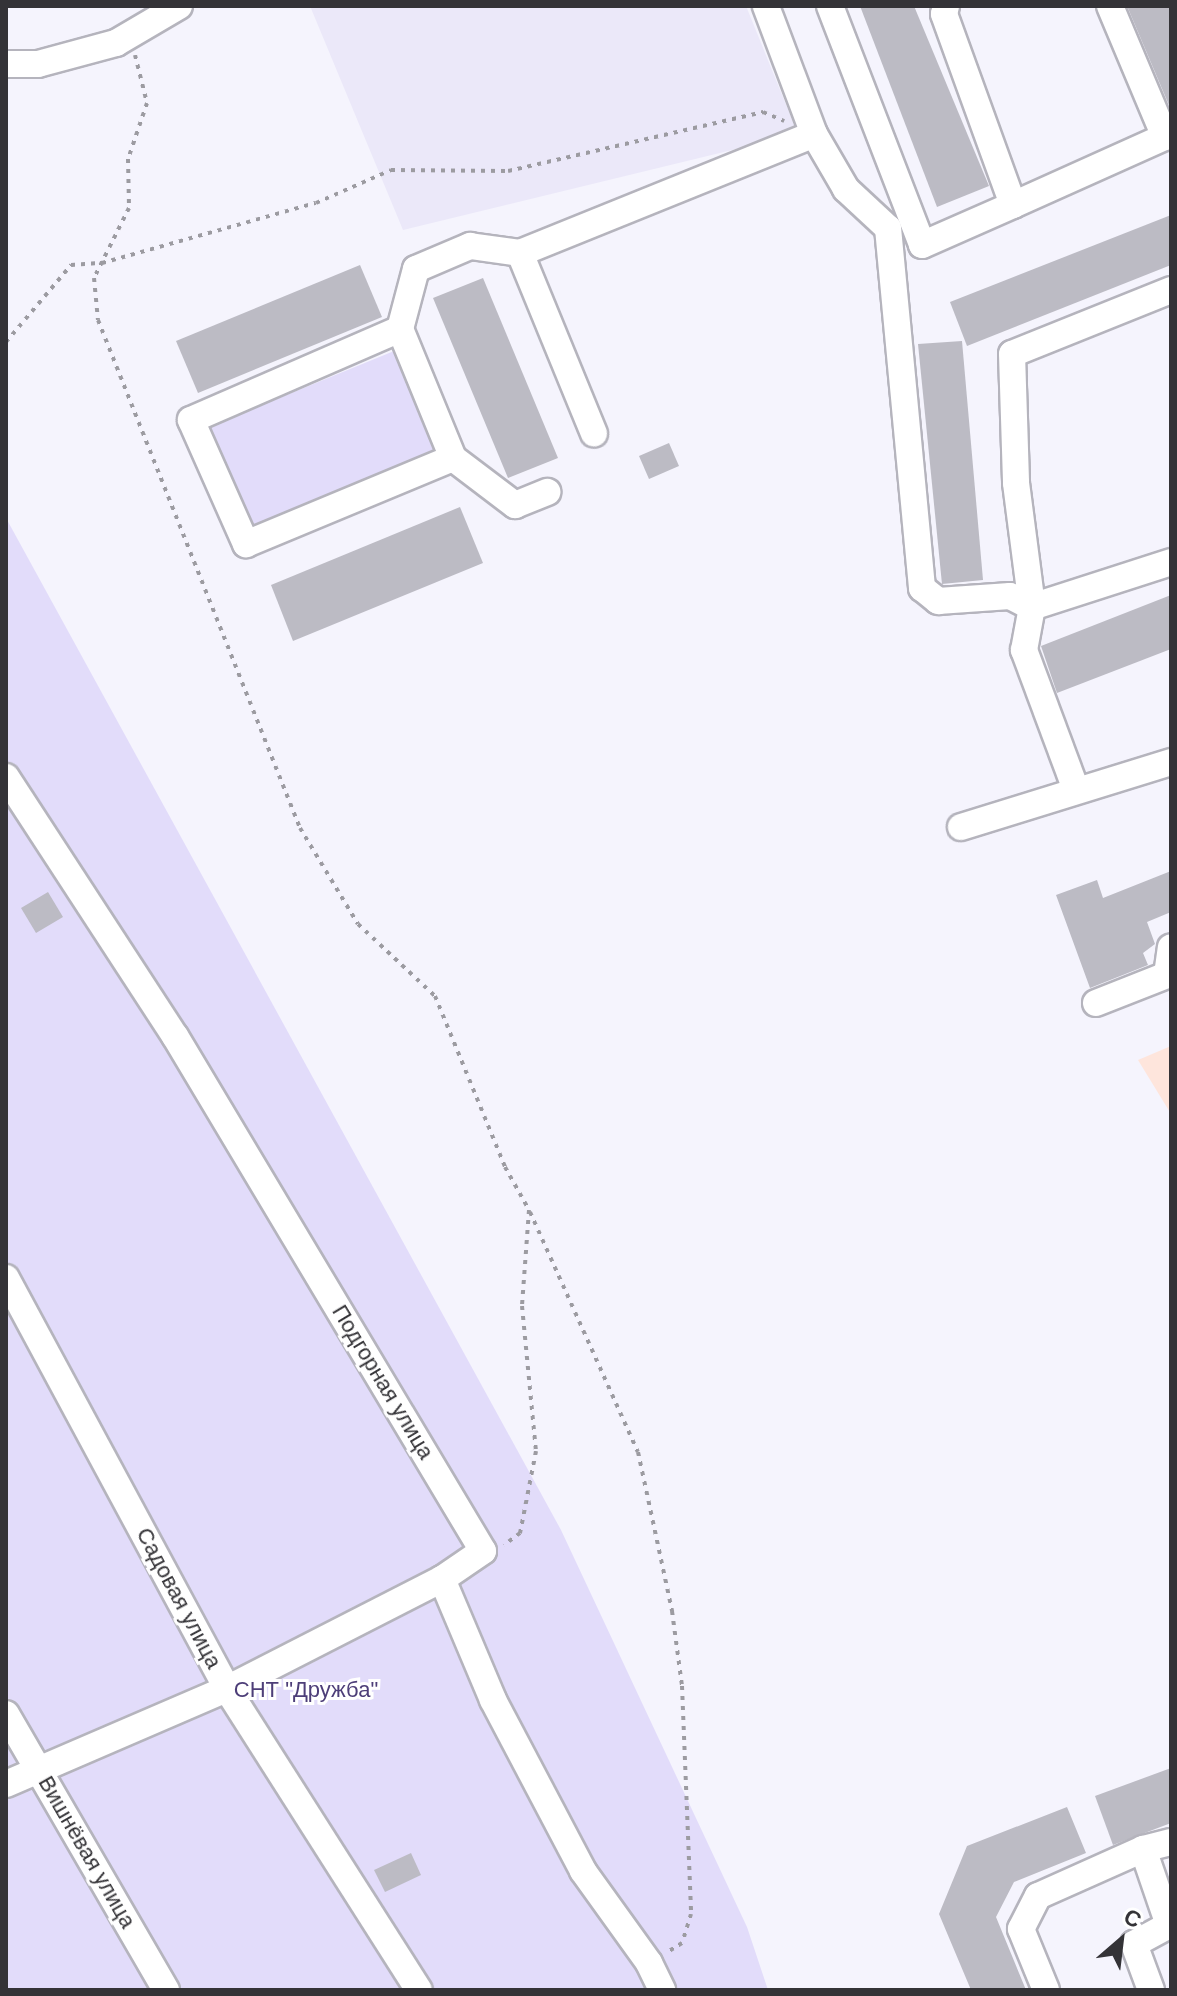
<!DOCTYPE html>
<meta charset="utf-8">
<style>
body{margin:0}
#map{position:relative;width:1177px;height:1996px;overflow:hidden;background:#f5f4fd;font-family:Helvetica,sans-serif}
div>[style]{position:absolute}
.built>*{inset:0;background:#ebe8f9}
.education>*{inset:0;background:#fee5dc}
.green>*{inset:0;background:#e2dcfa}
.building>*{inset:0;background:#bcbbc4}
.path>*{height:4px;margin-top:-2px;transform-origin:0;background:repeating-linear-gradient(90deg,#9c9ba1 0 4px,transparent 0 10px)}
.roads{filter:drop-shadow(2px 0 #b5b4bd) drop-shadow(-2px 0 #b5b4bd) drop-shadow(0 2px #b5b4bd) drop-shadow(0 -2px #b5b4bd)}
.minor>*{height:26px;margin:-13px;padding:0 13px;transform-origin:13px;border-radius:13px;background:#fff}
span{translate:-50% -50%;white-space:nowrap;text-align:center;line-height:1.15;-webkit-text-stroke:6px #fff;paint-order:stroke}
.street-label{font-size:22px;color:#343337}
.park-label{font-size:22px;color:#4d3e78}
.frame{position:absolute;inset:0;border:8px solid #343337;pointer-events:none}
.north{position:absolute;left:1081px;top:1900px;width:80px;height:80px;-webkit-text-stroke:6px #fff;paint-order:stroke;rotate:28deg;font-size:22px;font-weight:700;line-height:32px;text-align:center;color:#343337}
.north::after{content:'';display:block;margin:auto;width:28px;height:36px;background:#343337;clip-path:polygon(50% 0,100% 100%,50% 72%,0 100%)}
</style>
<div id="map">
<div class="built">
<i style="clip-path:polygon(310px 6px,746px 6px,798px 134px,403px 230px)"></i>
</div>
<div class="education">
<i style="clip-path:polygon(1171px 1046px,1171px 1114px,1138px 1060px)"></i>
</div>
<div class="green">
<i style="clip-path:polygon(399px 349px,441px 451px,250px 529px,208px 427px)"></i>
<i style="clip-path:polygon(6px 518px,561px 1530px,747px 1927px,768px 1990px,6px 1990px)"></i>
</div>
<div class="building">
<i style="clip-path:polygon(860px 6px,914px 6px,989px 186px,937px 207px)"></i>
<i style="clip-path:polygon(1127px 6px,1171px 6px,1171px 110px)"></i>
<i style="clip-path:polygon(1171px 215px,1171px 265px,967px 346px,950px 302px)"></i>
<i style="clip-path:polygon(360px 265px,382px 317px,198px 393px,176px 341px)"></i>
<i style="clip-path:polygon(483px 278px,558px 458px,508px 478px,433px 298px)"></i>
<i style="clip-path:polygon(962px 341px,983px 580px,942px 584px,918px 344px)"></i>
<i style="clip-path:polygon(669px 443px,679px 466px,649px 479px,639px 456px)"></i>
<i style="clip-path:polygon(460px 507px,483px 563px,293px 641px,271px 585px)"></i>
<i style="clip-path:polygon(1171px 595px,1171px 649px,1057px 693px,1041px 646px)"></i>
<i style="clip-path:polygon(1171px 871px,1171px 912px,1147px 922px,1155px 944px,1143px 953px,1148px 965px,1090px 988px,1056px 895px,1097px 880px,1103px 898px)"></i>
<i style="clip-path:polygon(48px 892px,63px 917px,36px 933px,21px 908px)"></i>
<i style="clip-path:polygon(1171px 1768px,1171px 1823px,1113px 1845px,1095px 1796px)"></i>
<i style="clip-path:polygon(1067px 1807px,1086px 1853px,1014px 1882px,996px 1917px,1026px 1990px,971px 1990px,939px 1914px,967px 1846px)"></i>
<i style="clip-path:polygon(411px 1853px,421px 1875px,385px 1892px,374px 1870px)"></i>
</div>
<div class="path">
<i style="left:135px;top:55px;width:49px;rotate:76deg"></i>
<i style="left:147px;top:103px;width:59px;rotate:108.7deg"></i>
<i style="left:128px;top:159px;width:49px;rotate:88.8deg"></i>
<i style="left:129px;top:208px;width:78px;rotate:116.6deg"></i>
<i style="left:94px;top:278px;width:42px;rotate:84.6deg"></i>
<i style="left:98px;top:320px;width:547px;rotate:68.32deg"></i>
<i style="left:300px;top:828px;width:112px;rotate:58.9deg"></i>
<i style="left:358px;top:924px;width:105px;rotate:43.1deg"></i>
<i style="left:435px;top:996px;width:185px;rotate:67.7deg"></i>
<i style="left:505px;top:1167px;width:49px;rotate:60.8deg"></i>
<i style="left:529px;top:1210px;width:96px;rotate:94.2deg"></i>
<i style="left:522px;top:1306px;width:146px;rotate:84.5deg"></i>
<i style="left:536px;top:1451px;width:84px;rotate:101deg"></i>
<i style="left:520px;top:1533px;width:20px;rotate:143deg"></i>
<i style="left:6px;top:342px;width:101px;rotate:-49.8deg"></i>
<i style="left:71px;top:265px;width:31px;rotate:-4deg"></i>
<i style="left:102px;top:263px;width:222px;rotate:-15.7deg"></i>
<i style="left:316px;top:203px;width:82px;rotate:-23.7deg"></i>
<i style="left:391px;top:170px;width:117px;rotate:0.5deg"></i>
<i style="left:508px;top:171px;width:262px;rotate:-13deg"></i>
<i style="left:763px;top:112px;width:23px;rotate:23deg"></i>
<i style="left:530px;top:1212px;width:263px;rotate:65.8deg"></i>
<i style="left:638px;top:1452px;width:163px;rotate:77.9deg"></i>
<i style="left:672px;top:1611px;width:76px;rotate:82.4deg"></i>
<i style="left:682px;top:1686px;width:228px;rotate:87.7deg"></i>
<i style="left:691px;top:1914px;width:30px;rotate:107deg"></i>
<i style="left:682px;top:1943px;width:19px;rotate:148deg"></i>
</div>
<div class="roads">
<div class="minor">
<i style="left:830px;top:6px;width:256px;rotate:68.9deg"></i>
<i style="left:922px;top:245px;width:99px;rotate:-23.7deg"></i>
<i style="left:946px;top:6px;width:8px;rotate:104deg"></i>
<i style="left:944px;top:14px;width:203px;rotate:70.1deg"></i>
<i style="left:1013px;top:205px;width:173px;rotate:-24.2deg"></i>
<i style="left:1110px;top:6px;width:142px;rotate:67.2deg"></i>
<i style="left:6px;top:64px;width:32px"></i>
<i style="left:38px;top:64px;width:81px;rotate:-15.1deg"></i>
<i style="left:116px;top:43px;width:73px;rotate:-30.4deg"></i>
<i style="left:814px;top:134px;width:64px;rotate:59.8deg"></i>
<i style="left:846px;top:189px;width:57px;rotate:42.9deg"></i>
<i style="left:888px;top:228px;width:362px;rotate:84.6deg"></i>
<i style="left:922px;top:588px;width:21px;rotate:39deg"></i>
<i style="left:938px;top:601px;width:72px;rotate:-4deg"></i>
<i style="left:1010px;top:596px;width:25px;rotate:27deg"></i>
<i style="left:1032px;top:607px;width:44px;rotate:100.5deg"></i>
<i style="left:1024px;top:650px;width:149px;rotate:69.6deg"></i>
<i style="left:520px;top:253px;width:195px;rotate:67.7deg"></i>
<i style="left:1171px;top:290px;width:171px;rotate:158.1deg"></i>
<i style="left:1012px;top:354px;width:129px;rotate:88.2deg"></i>
<i style="left:1016px;top:483px;width:125px;rotate:82.6deg"></i>
<i style="left:1032px;top:607px;width:146px;rotate:-17.9deg"></i>
<i style="left:400px;top:329px;width:228px;rotate:156.5deg"></i>
<i style="left:191px;top:420px;width:136px;rotate:66.1deg"></i>
<i style="left:246px;top:544px;width:224px;rotate:-22.6deg"></i>
<i style="left:453px;top:458px;width:139px;rotate:-112.3deg"></i>
<i style="left:400px;top:329px;width:62px;rotate:-75.1deg"></i>
<i style="left:416px;top:269px;width:59px;rotate:-23.1deg"></i>
<i style="left:470px;top:246px;width:50px;rotate:8deg"></i>
<i style="left:520px;top:253px;width:317px;rotate:-22deg"></i>
<i style="left:814px;top:134px;width:137px;rotate:-110.6deg"></i>
<i style="left:453px;top:458px;width:78px;rotate:37.2deg"></i>
<i style="left:515px;top:505px;width:35px;rotate:-22deg"></i>
<i style="left:6px;top:777px;width:309px;rotate:56.9deg"></i>
<i style="left:175px;top:1036px;width:600px;rotate:59.12deg"></i>
<i style="left:483px;top:1551px;width:50px;rotate:145.7deg"></i>
<i style="left:442px;top:1579px;width:131px;rotate:67.1deg"></i>
<i style="left:493px;top:1700px;width:193px;rotate:62.2deg"></i>
<i style="left:583px;top:1871px;width:113px;rotate:54.3deg"></i>
<i style="left:649px;top:1963px;width:30px;rotate:64deg"></i>
<i style="left:961px;top:827px;width:220px;rotate:-17.2deg"></i>
<i style="left:1096px;top:1003px;width:76px;rotate:-21.5deg"></i>
<i style="left:1167px;top:975px;width:28px;rotate:-82deg"></i>
<i style="left:6px;top:1278px;width:467px;rotate:61.7deg"></i>
<i style="left:227px;top:1689px;width:357px;rotate:57.5deg"></i>
<i style="left:6px;top:1714px;width:319px;rotate:59.9deg"></i>
<i style="left:6px;top:1784px;width:241px;rotate:-23.3deg"></i>
<i style="left:227px;top:1689px;width:242px;rotate:-27.1deg"></i>
<i style="left:1143px;top:1849px;width:80px;rotate:71.1deg"></i>
<i style="left:1046px;top:1990px;width:66px;rotate:-112.3deg"></i>
<i style="left:1021px;top:1929px;width:37px;rotate:-63deg"></i>
<i style="left:1038px;top:1896px;width:115px;rotate:-24.1deg"></i>
<i style="left:1143px;top:1849px;width:29px;rotate:-14deg"></i>
<i style="left:1151px;top:1990px;width:49px;rotate:-110.3deg"></i>
<i style="left:1134px;top:1944px;width:42px;rotate:-28.4deg"></i>
</div>
</div>
<div class="street-label">
<span style="left:383px;top:1382px;rotate:59deg">Подгорная улица</span>
<span style="left:179px;top:1598px;rotate:62deg">Садовая улица</span>
<span style="left:87px;top:1852px;rotate:60deg">Вишнёвая улица</span>
</div>
<div class="park-label">
<span style="left:306px;top:1690px">СНТ "Дружба"</span>
</div>
<div class="frame"></div>
<div class="north">С</div>
</div>
